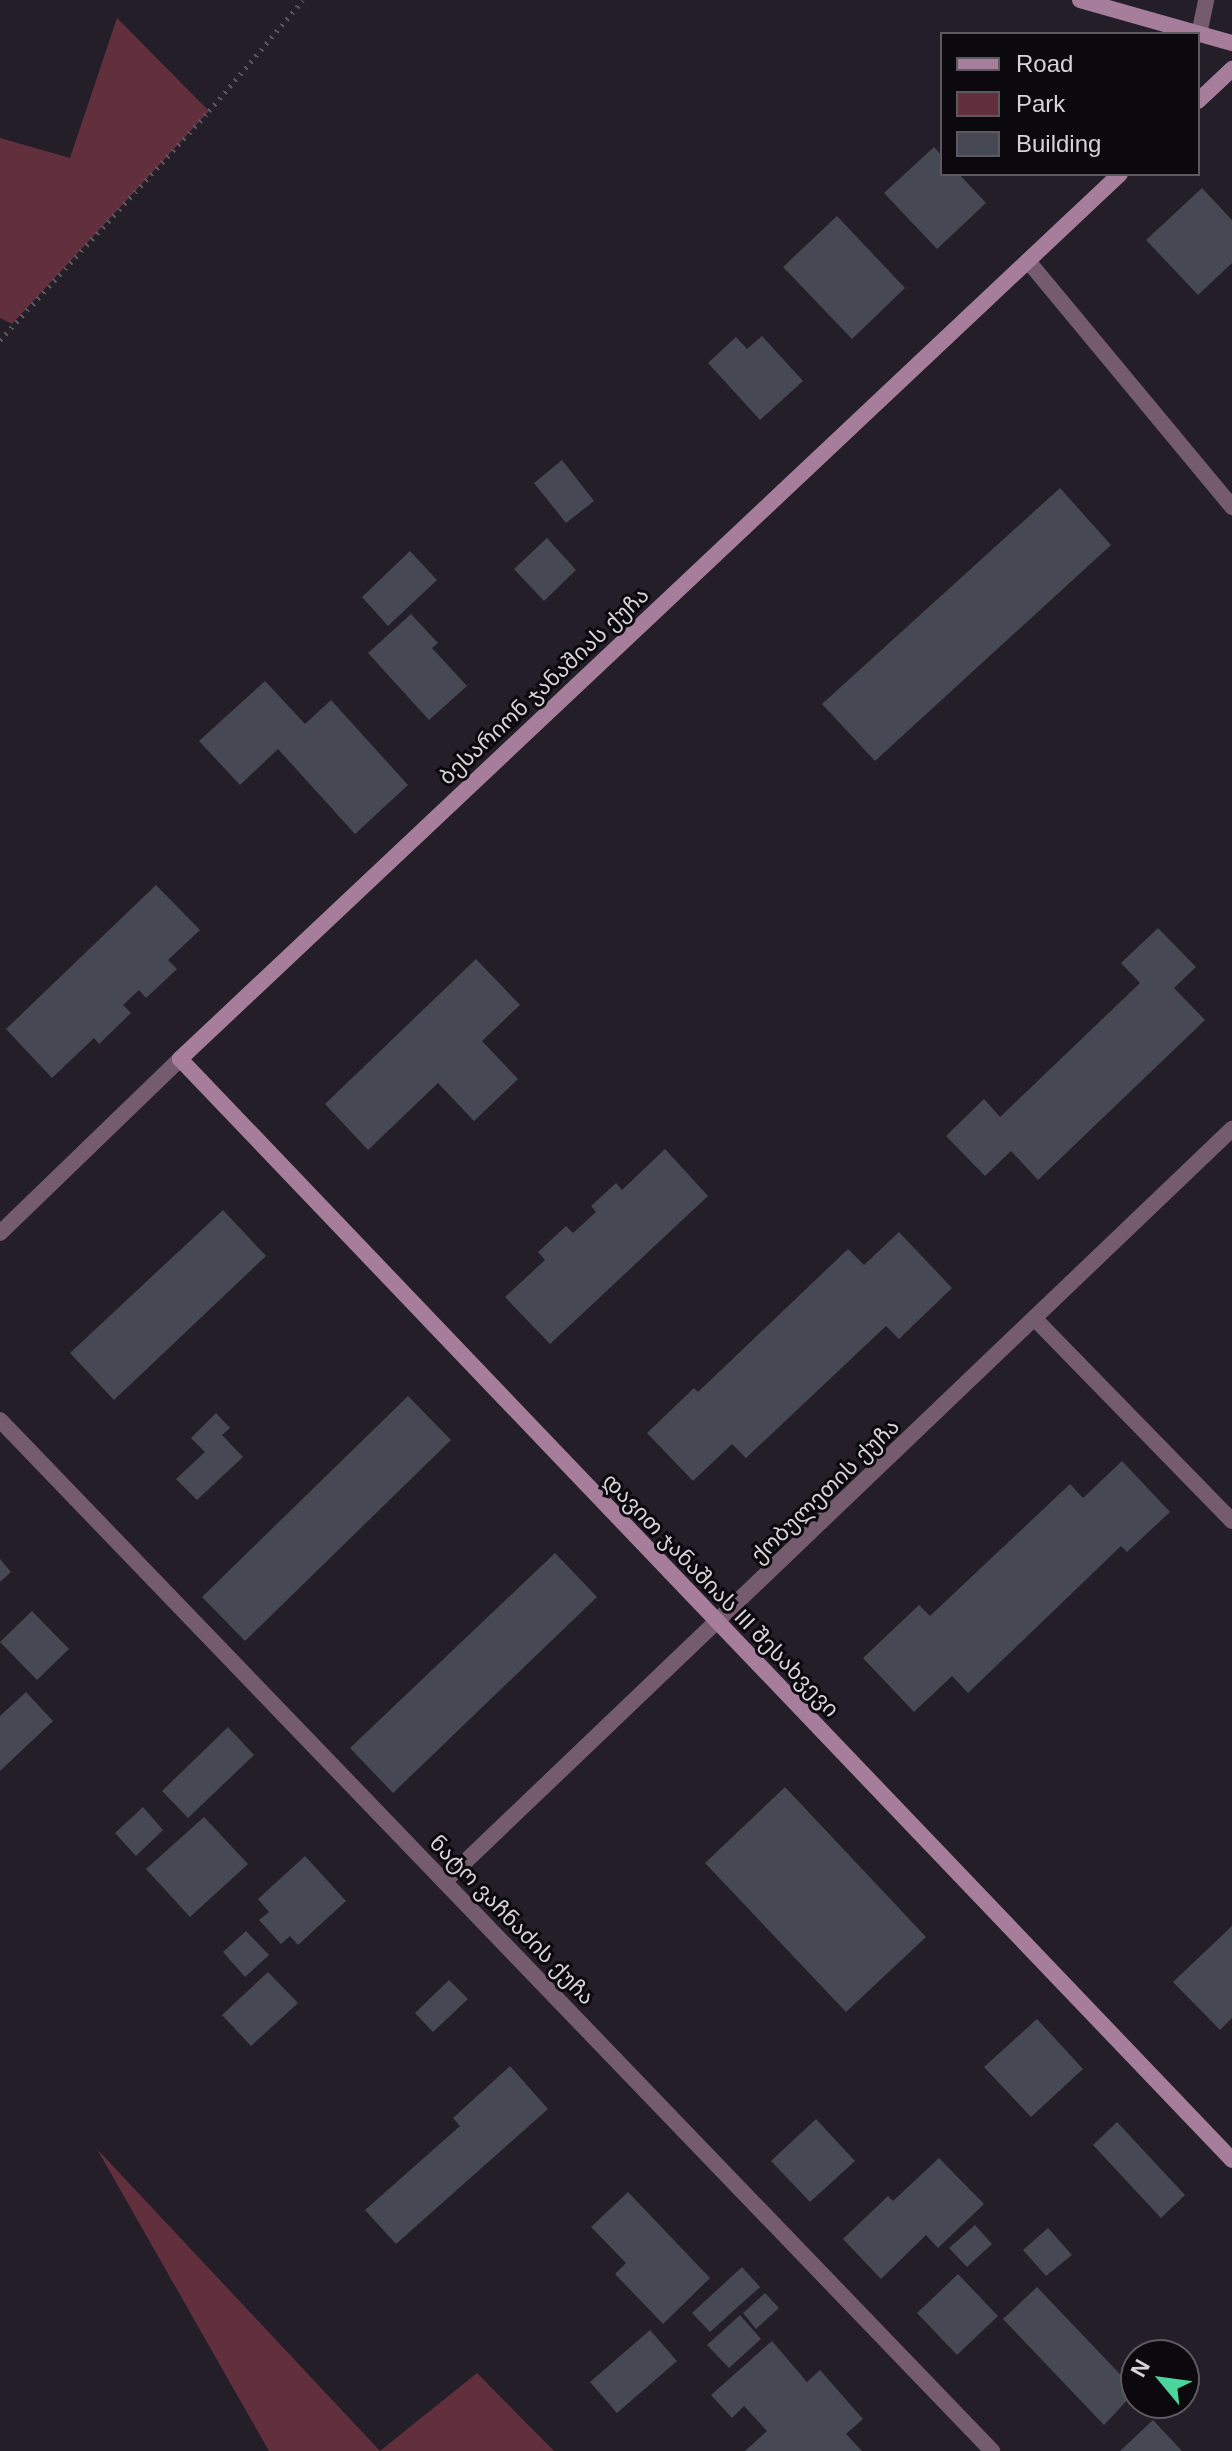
<!DOCTYPE html>
<meta charset="utf-8">
<style>
body{margin:0}
#map{position:relative;width:1232px;height:2451px;overflow:hidden;background:#231e28;font-family:Arial,"Noto Sans Georgian",sans-serif}
div>[style]{position:absolute}
.green>*{inset:0;background:#61303c}
.building>*{inset:0;background:#464854}
.path>*{height:5px;margin-top:-2.5px;transform-origin:0;background:repeating-linear-gradient(90deg,#59555e 0 2px,transparent 0 8px)}
.street>*{height:16px;margin:-8px;padding:0 8px;transform-origin:8px;border-radius:8px;background:#755b6e}
.secondary>*{height:16px;margin:-8px;padding:0 8px;transform-origin:8px;border-radius:8px;background:#a67d9b}
span{translate:-50% -50%;white-space:nowrap;text-align:center;line-height:1.15;-webkit-text-stroke:6px #0b090d;paint-order:stroke}
.street-label{font-size:22px;color:#d6d3d9}
.legend{position:absolute;left:940px;top:32px;width:260px;height:144px;box-sizing:border-box;background:#0b090d;border:2px solid #5c5a5f;margin:0;padding:10px 14px;list-style:none;font-size:24px;color:#d6d3d9}
.legend li{display:flex;align-items:center;gap:16px;height:40px}
.legend b{width:40px;border:2px solid #5c5a5f}
.north{position:absolute;left:1120px;top:2339px;width:80px;height:80px;box-sizing:border-box;background:#0b090d;border:2px solid #5c5a5f;border-radius:50%;rotate:299deg;font-size:22px;font-weight:700;line-height:32px;text-align:center;color:#d6d3d9}
.north::after{content:'';display:block;margin:auto;width:28px;height:36px;background:#4bd49b;clip-path:polygon(50% 0,100% 100%,50% 72%,0 100%)}
</style>
<div id="map">
<div class="green">
<i style="clip-path:polygon(117px 18px,209px 111px,12px 324px,0 318px,0 138px,70px 158px)"></i>
<i style="clip-path:polygon(97px 2149px,380px 2451px,477px 2373px,554px 2451px,269px 2451px)"></i>
</div>
<div class="building">
<i style="clip-path:polygon(934px 147px,942px 156px,942px 174px,959px 174px,986px 203px,937px 249px,884px 193px)"></i>
<i style="clip-path:polygon(1202px 188px,1232px 220px,1232px 263px,1198px 295px,1146px 240px)"></i>
<i style="clip-path:polygon(837px 216px,905px 288px,852px 339px,783px 267px)"></i>
<i style="clip-path:polygon(762px 336px,803px 381px,760px 420px,708px 363px,736px 337px,747px 349px)"></i>
<i style="clip-path:polygon(562px 460px,594px 501px,566px 523px,534px 483px)"></i>
<i style="clip-path:polygon(1060px 488px,1111px 545px,875px 761px,822px 704px)"></i>
<i style="clip-path:polygon(547px 538px,576px 570px,544px 601px,514px 569px)"></i>
<i style="clip-path:polygon(410px 551px,437px 580px,388px 626px,362px 597px)"></i>
<i style="clip-path:polygon(411px 614px,438px 643px,432px 648px,467px 686px,429px 720px,368px 653px)"></i>
<i style="clip-path:polygon(265px 681px,305px 724px,331px 700px,408px 785px,355px 834px,278px 749px,240px 785px,199px 741px)"></i>
<i style="clip-path:polygon(156px 885px,200px 930px,168px 960px,177px 969px,146px 998px,139px 990px,123px 1005px,131px 1013px,99px 1044px,94px 1038px,52px 1078px,6px 1029px)"></i>
<i style="clip-path:polygon(1158px 928px,1196px 967px,1174px 988px,1205px 1020px,1038px 1180px,1011px 1151px,985px 1176px,946px 1136px,984px 1099px,1000px 1117px,1140px 983px,1121px 963px)"></i>
<i style="clip-path:polygon(476px 959px,520px 1005px,482px 1041px,518px 1079px,474px 1121px,438px 1083px,368px 1150px,325px 1104px)"></i>
<i style="clip-path:polygon(665px 1149px,708px 1196px,550px 1344px,505px 1297px,545px 1260px,538px 1252px,566px 1226px,573px 1233px,596px 1212px,591px 1206px,616px 1183px,622px 1190px)"></i>
<i style="clip-path:polygon(223px 1210px,266px 1256px,114px 1400px,70px 1353px)"></i>
<i style="clip-path:polygon(899px 1232px,952px 1288px,899px 1339px,886px 1326px,746px 1458px,732px 1444px,693px 1481px,647px 1433px,694px 1388px,698px 1392px,848px 1249px,864px 1265px)"></i>
<i style="clip-path:polygon(408px 1396px,451px 1440px,245px 1641px,202px 1597px)"></i>
<i style="clip-path:polygon(216px 1413px,230px 1428px,222px 1435px,243px 1457px,197px 1500px,176px 1479px,205px 1452px,191px 1438px)"></i>
<i style="clip-path:polygon(1122px 1461px,1170px 1512px,1127px 1552px,1121px 1546px,968px 1693px,952px 1676px,914px 1712px,863px 1658px,919px 1605px,930px 1616px,1070px 1484px,1083px 1498px)"></i>
<i style="clip-path:polygon(555px 1553px,597px 1597px,393px 1793px,350px 1748px)"></i>
<i style="clip-path:polygon(0 1559px,11px 1572px,0 1582px)"></i>
<i style="clip-path:polygon(32px 1611px,69px 1649px,37px 1680px,0 1642px)"></i>
<i style="clip-path:polygon(26px 1692px,53px 1721px,0 1771px,0 1716px)"></i>
<i style="clip-path:polygon(228px 1727px,254px 1755px,188px 1818px,162px 1791px)"></i>
<i style="clip-path:polygon(785px 1787px,926px 1937px,846px 2012px,705px 1863px)"></i>
<i style="clip-path:polygon(143px 1807px,163px 1830px,136px 1856px,115px 1833px)"></i>
<i style="clip-path:polygon(204px 1817px,248px 1864px,190px 1917px,146px 1869px)"></i>
<i style="clip-path:polygon(305px 1856px,346px 1901px,298px 1945px,290px 1936px,281px 1944px,259px 1920px,269px 1912px,258px 1899px)"></i>
<i style="clip-path:polygon(1232px 1926px,1232px 2018px,1220px 2030px,1173px 1982px)"></i>
<i style="clip-path:polygon(246px 1931px,269px 1955px,245px 1977px,223px 1952px)"></i>
<i style="clip-path:polygon(268px 1972px,298px 2003px,251px 2046px,222px 2015px)"></i>
<i style="clip-path:polygon(449px 1980px,468px 1999px,433px 2032px,415px 2013px)"></i>
<i style="clip-path:polygon(1037px 2019px,1083px 2069px,1031px 2117px,984px 2067px)"></i>
<i style="clip-path:polygon(510px 2066px,548px 2109px,396px 2244px,365px 2210px,460px 2126px,453px 2118px)"></i>
<i style="clip-path:polygon(816px 2119px,855px 2161px,810px 2202px,771px 2161px)"></i>
<i style="clip-path:polygon(1117px 2122px,1185px 2195px,1161px 2218px,1093px 2145px)"></i>
<i style="clip-path:polygon(939px 2158px,984px 2204px,938px 2248px,926px 2235px,881px 2279px,843px 2239px,888px 2196px,893px 2201px)"></i>
<i style="clip-path:polygon(628px 2192px,710px 2278px,663px 2324px,615px 2274px,626px 2263px,591px 2227px)"></i>
<i style="clip-path:polygon(975px 2225px,992px 2244px,967px 2267px,949px 2248px)"></i>
<i style="clip-path:polygon(1048px 2228px,1072px 2255px,1046px 2276px,1023px 2250px)"></i>
<i style="clip-path:polygon(742px 2267px,760px 2287px,710px 2332px,692px 2313px)"></i>
<i style="clip-path:polygon(958px 2274px,998px 2316px,957px 2355px,917px 2313px)"></i>
<i style="clip-path:polygon(1037px 2287px,1136px 2391px,1104px 2425px,1003px 2319px)"></i>
<i style="clip-path:polygon(765px 2293px,779px 2308px,756px 2329px,743px 2313px)"></i>
<i style="clip-path:polygon(740px 2315px,761px 2339px,729px 2368px,707px 2345px)"></i>
<i style="clip-path:polygon(650px 2330px,677px 2361px,617px 2413px,590px 2382px)"></i>
<i style="clip-path:polygon(772px 2341px,807px 2382px,820px 2370px,863px 2419px,846px 2434px,862px 2451px,745px 2451px,767px 2431px,744px 2406px,732px 2418px,711px 2395px)"></i>
<i style="clip-path:polygon(1153px 2420px,1182px 2451px,1120px 2451px)"></i>
</div>
<div class="path">
<i style="left:0;top:340px;width:310px;rotate:-47.6deg"></i>
<i style="left:209px;top:111px;width:145px;rotate:-49.7deg"></i>
</div>
<div class="street">
<i style="left:1199px;top:34px;width:35px;rotate:-78deg"></i>
<i style="left:1028px;top:261px;width:320px;rotate:50.3deg"></i>
<i style="left:0;top:1233px;width:250px;rotate:-44deg"></i>
<i style="left:1036px;top:1320px;width:281px;rotate:45.7deg"></i>
<i style="left:0;top:1420px;width:1431px;rotate:46.1deg"></i>
<i style="left:445px;top:1881px;width:1089px;rotate:-43.7deg"></i>
</div>
<div class="secondary">
<i style="left:1080px;top:0;width:158px;rotate:15.8deg"></i>
<i style="left:1198px;top:101px;width:47px;rotate:-43.3deg"></i>
<i style="left:1120px;top:174px;width:1291px;rotate:136.73deg"></i>
<i style="left:180px;top:1059px;width:1523px;rotate:46.3deg"></i>
</div>
<div class="street-label">
<span style="left:544px;top:686px;rotate:-43deg">ბესარიონ ჯანაშიას ქუჩა</span>
<span style="left:825px;top:1491px;rotate:-44deg">ქობულეთის ქუჩა</span>
<span style="left:721px;top:1595px;rotate:46deg">დავით ჯანაშიას III შესახვევი</span>
<span style="left:512px;top:1920px;rotate:46deg">ნატო ვაჩნაძის ქუჩა</span>
</div>
<ul class="legend">
<li><b style="height:10px;background:#a67d9b"></b>Road</li>
<li><b style="height:22px;background:#61303c"></b>Park</li>
<li><b style="height:22px;background:#464854"></b>Building</li>
</ul>
<div class="north">N</div>
</div>
